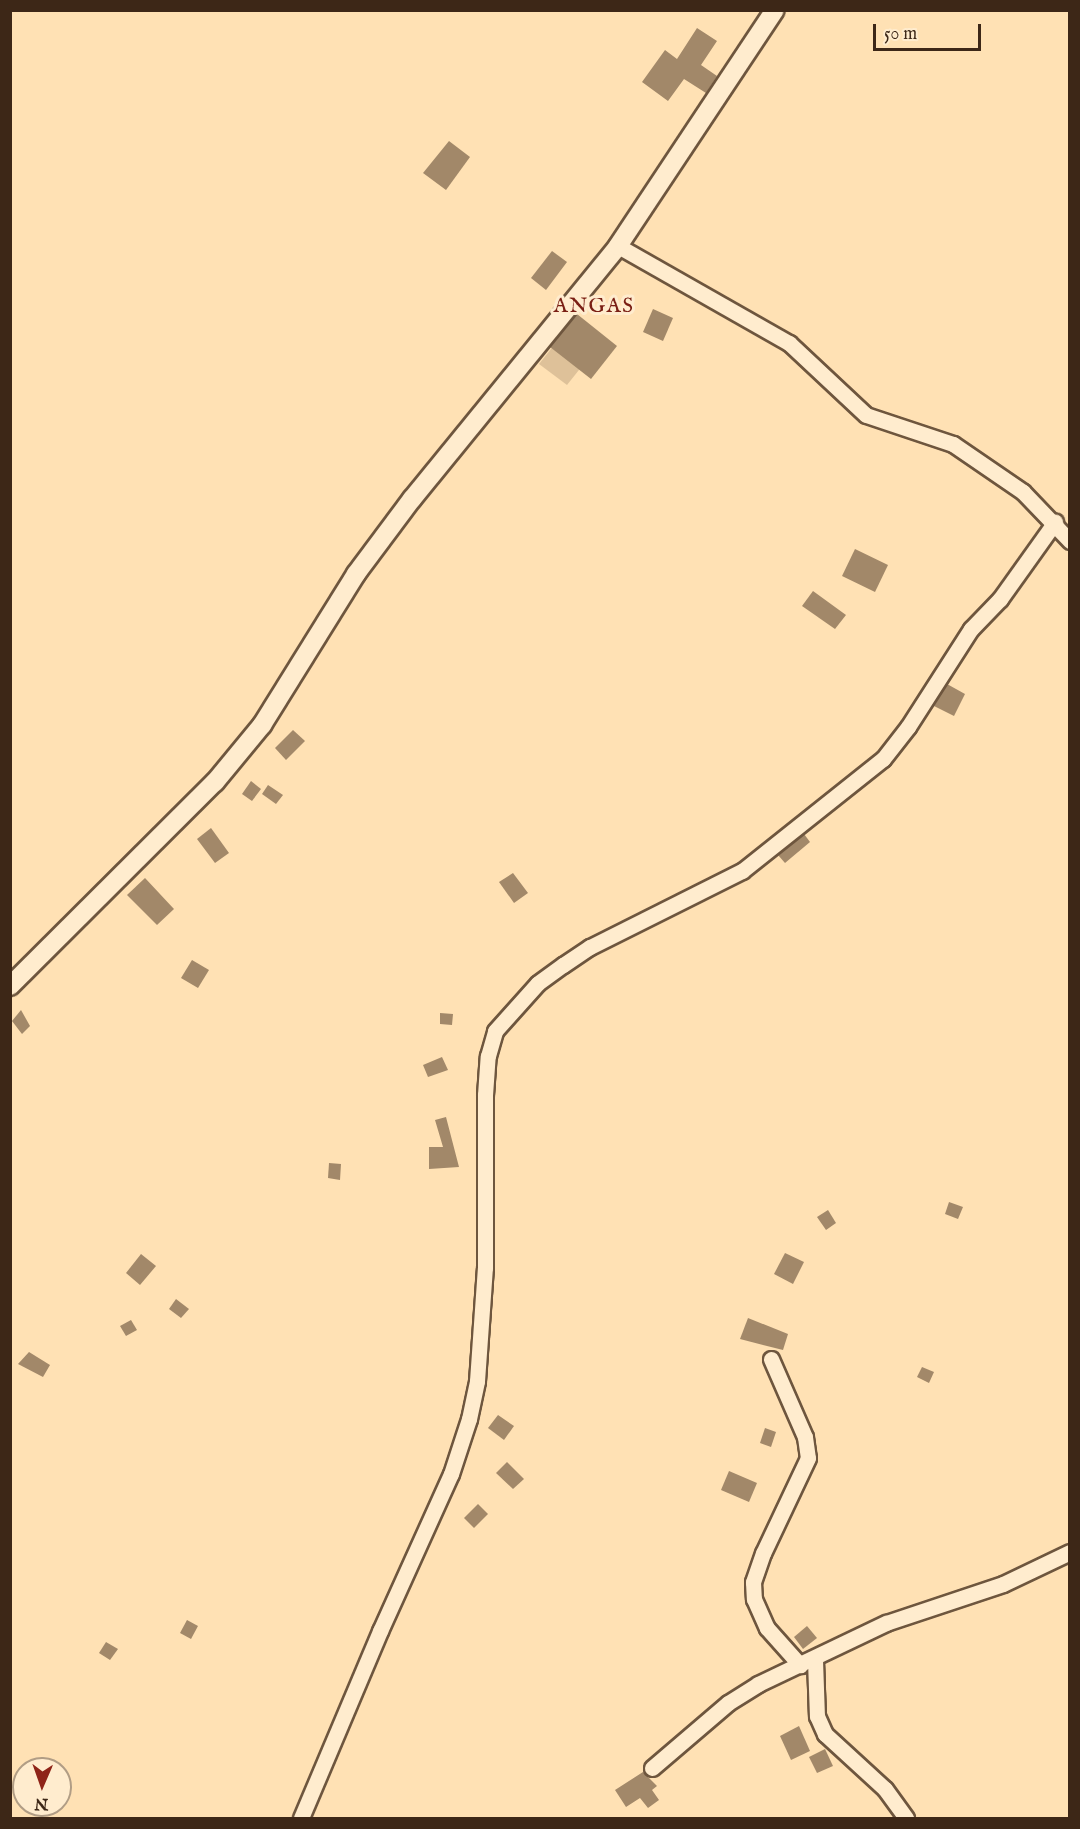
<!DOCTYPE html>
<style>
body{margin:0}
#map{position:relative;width:1080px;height:1829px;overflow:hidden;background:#ffe1b4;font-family:"IM FELL English",serif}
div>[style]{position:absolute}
.green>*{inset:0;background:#dec199}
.building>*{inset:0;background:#a28869}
.roads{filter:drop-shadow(2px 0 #6e563e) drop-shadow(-2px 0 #6e563e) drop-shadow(0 2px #6e563e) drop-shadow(0 -2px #6e563e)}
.minor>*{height:15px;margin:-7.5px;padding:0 7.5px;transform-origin:7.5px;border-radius:7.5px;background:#ffecce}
.tertiary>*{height:18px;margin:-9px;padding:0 9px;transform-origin:9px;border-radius:9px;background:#ffecce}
span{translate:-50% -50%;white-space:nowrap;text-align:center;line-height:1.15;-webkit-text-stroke:6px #ffecce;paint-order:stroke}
.quarter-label{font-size:21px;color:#7a1f14;letter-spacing:1.5px}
.frame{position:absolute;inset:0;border:12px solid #3d2717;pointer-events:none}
.north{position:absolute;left:12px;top:1757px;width:60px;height:60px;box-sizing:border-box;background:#ffecce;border:2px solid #b19d85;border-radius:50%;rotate:182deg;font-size:16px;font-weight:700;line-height:24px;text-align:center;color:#3d2717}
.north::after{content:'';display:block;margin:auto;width:21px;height:27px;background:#8f2418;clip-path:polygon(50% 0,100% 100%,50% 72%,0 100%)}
.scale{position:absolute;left:873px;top:24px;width:108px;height:27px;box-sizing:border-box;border:3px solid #3d2717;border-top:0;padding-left:8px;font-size:18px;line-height:21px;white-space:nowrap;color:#3d2717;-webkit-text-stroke:4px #ffecce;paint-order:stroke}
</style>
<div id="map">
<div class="green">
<i style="clip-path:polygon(575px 319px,602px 341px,567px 385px,539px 364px)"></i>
</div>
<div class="building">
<i style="clip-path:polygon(697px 28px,717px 41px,701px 65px,717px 76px,706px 93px,684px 79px,668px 101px,642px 82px,665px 50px,677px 59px)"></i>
<i style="clip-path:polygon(449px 141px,470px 157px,446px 190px,423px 173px)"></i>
<i style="clip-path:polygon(552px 251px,567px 262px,546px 290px,531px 278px)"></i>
<i style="clip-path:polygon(653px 309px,673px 318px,663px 341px,643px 332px)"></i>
<i style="clip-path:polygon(577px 314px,617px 346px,591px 379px,550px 347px)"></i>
<i style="clip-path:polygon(855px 549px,888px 565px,875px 592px,842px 576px)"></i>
<i style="clip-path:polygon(813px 591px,846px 615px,835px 629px,802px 606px)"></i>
<i style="clip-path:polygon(947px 684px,965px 694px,954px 716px,934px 706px)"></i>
<i style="clip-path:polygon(293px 730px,305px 741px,286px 760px,275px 748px)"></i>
<i style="clip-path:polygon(251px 781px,261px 789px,252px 801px,242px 794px)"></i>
<i style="clip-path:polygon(268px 785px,283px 795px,276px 804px,262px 794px)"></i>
<i style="clip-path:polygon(211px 828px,229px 853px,215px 863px,197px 839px)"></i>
<i style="clip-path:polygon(804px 834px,810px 842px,785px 863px,778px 855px)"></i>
<i style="clip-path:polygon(513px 873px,528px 893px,514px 903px,499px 882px)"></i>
<i style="clip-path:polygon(145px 878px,174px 909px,157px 925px,127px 895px)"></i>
<i style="clip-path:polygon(192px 960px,209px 970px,198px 988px,181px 978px)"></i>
<i style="clip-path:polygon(21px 1010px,30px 1026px,22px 1034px,12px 1021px)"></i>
<i style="clip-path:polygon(440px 1013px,453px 1014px,452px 1025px,440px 1024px)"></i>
<i style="clip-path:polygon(442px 1057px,448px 1070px,428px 1077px,423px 1065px)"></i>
<i style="clip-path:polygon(446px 1117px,459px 1167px,429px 1169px,429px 1147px,443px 1147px,435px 1120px)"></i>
<i style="clip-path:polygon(329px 1163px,341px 1164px,340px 1180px,328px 1178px)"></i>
<i style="clip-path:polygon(949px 1202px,963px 1207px,958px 1219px,945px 1214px)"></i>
<i style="clip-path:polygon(828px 1210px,836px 1223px,826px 1230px,817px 1217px)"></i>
<i style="clip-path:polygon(785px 1253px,804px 1262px,793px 1284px,774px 1274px)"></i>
<i style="clip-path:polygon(141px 1254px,156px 1266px,140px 1285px,126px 1273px)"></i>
<i style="clip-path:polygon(176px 1299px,189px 1309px,181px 1318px,169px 1309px)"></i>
<i style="clip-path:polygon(748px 1318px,788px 1334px,783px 1350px,740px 1339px)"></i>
<i style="clip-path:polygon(131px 1320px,137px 1330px,126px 1336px,120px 1326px)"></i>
<i style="clip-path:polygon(29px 1352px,50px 1365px,43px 1377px,18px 1364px)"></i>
<i style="clip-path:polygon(922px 1367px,934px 1372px,929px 1383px,917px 1377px)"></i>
<i style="clip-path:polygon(498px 1415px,514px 1426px,504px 1440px,488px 1428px)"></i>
<i style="clip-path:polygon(765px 1428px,776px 1432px,771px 1447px,760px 1443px)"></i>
<i style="clip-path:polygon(507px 1462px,524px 1479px,513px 1489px,496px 1473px)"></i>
<i style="clip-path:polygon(729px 1471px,757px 1483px,749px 1502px,721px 1490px)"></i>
<i style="clip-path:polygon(478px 1504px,488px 1514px,474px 1528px,464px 1518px)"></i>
<i style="clip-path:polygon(187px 1620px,198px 1626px,191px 1639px,180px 1633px)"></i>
<i style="clip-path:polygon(807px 1626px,817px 1638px,803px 1649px,794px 1637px)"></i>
<i style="clip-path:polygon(106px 1642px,118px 1649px,110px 1660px,99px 1653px)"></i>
<i style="clip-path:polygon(799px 1726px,810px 1751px,791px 1760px,780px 1736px)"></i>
<i style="clip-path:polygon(825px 1749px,833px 1766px,817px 1773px,809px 1757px)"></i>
<i style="clip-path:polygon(643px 1772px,657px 1786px,652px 1790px,659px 1800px,648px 1808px,640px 1798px,626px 1807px,615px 1790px)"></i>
</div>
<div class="roads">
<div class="minor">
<i style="left:618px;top:246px;width:197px;rotate:29.6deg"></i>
<i style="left:789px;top:343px;width:105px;rotate:43.1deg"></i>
<i style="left:866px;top:415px;width:92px;rotate:18.4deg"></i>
<i style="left:953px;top:444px;width:85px;rotate:34.4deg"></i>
<i style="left:1023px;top:492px;width:68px;rotate:46.2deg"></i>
<i style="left:771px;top:1359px;width:85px;rotate:66.4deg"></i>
<i style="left:805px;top:1437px;width:21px;rotate:82deg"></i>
<i style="left:808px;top:1458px;width:105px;rotate:115.3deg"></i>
<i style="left:763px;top:1553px;width:31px;rotate:109deg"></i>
<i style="left:753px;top:1582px;width:17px;rotate:87deg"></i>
<i style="left:754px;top:1599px;width:32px;rotate:66deg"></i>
<i style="left:767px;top:1628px;width:50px;rotate:48.3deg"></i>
<i style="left:815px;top:1660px;width:56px;rotate:88deg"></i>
<i style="left:817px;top:1716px;width:20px;rotate:66deg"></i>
<i style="left:825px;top:1734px;width:81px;rotate:42.5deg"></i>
<i style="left:885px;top:1789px;width:36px;rotate:54deg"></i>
<i style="left:652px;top:1768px;width:100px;rotate:-40.5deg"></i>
<i style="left:728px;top:1703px;width:36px;rotate:-32deg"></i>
<i style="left:758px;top:1684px;width:142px;rotate:-25.5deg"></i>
<i style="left:886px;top:1623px;width:123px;rotate:-18.4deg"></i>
<i style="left:1003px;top:1584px;width:74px;rotate:-25.5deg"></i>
<i style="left:301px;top:1818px;width:203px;rotate:-67.1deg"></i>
<i style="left:380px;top:1631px;width:172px;rotate:-65.7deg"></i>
<i style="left:451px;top:1474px;width:58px;rotate:-71.9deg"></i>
<i style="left:469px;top:1419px;width:39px;rotate:-78deg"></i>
<i style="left:477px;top:1381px;width:113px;rotate:-86deg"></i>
<i style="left:485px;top:1268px;width:173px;rotate:-90deg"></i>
<i style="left:485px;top:1095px;width:39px;rotate:-86deg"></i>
<i style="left:488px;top:1056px;width:26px;rotate:-74deg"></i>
<i style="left:495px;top:1031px;width:64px;rotate:-48.1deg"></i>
<i style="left:538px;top:983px;width:31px;rotate:-36deg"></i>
<i style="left:563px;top:965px;width:32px;rotate:-34deg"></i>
<i style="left:590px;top:947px;width:170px;rotate:-26.6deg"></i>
<i style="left:742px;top:871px;width:180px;rotate:-38.5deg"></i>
<i style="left:883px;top:759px;width:41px;rotate:-52deg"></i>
<i style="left:908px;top:727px;width:117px;rotate:-57.3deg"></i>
<i style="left:971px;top:629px;width:42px;rotate:-46deg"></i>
<i style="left:1000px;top:599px;width:95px;rotate:-54.5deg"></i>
</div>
<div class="tertiary">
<i style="left:10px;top:986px;width:289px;rotate:-44.9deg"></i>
<i style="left:215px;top:782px;width:74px;rotate:-50.5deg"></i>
<i style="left:262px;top:725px;width:178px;rotate:-58.1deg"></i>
<i style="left:356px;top:574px;width:94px;rotate:-53.3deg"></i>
<i style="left:412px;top:499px;width:326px;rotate:-50.8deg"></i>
<i style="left:618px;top:246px;width:283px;rotate:-56.4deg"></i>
</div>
</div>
<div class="quarter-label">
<span style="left:594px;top:307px">ANGAS</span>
</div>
<div class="frame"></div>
<div class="north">N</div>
<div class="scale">50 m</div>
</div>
